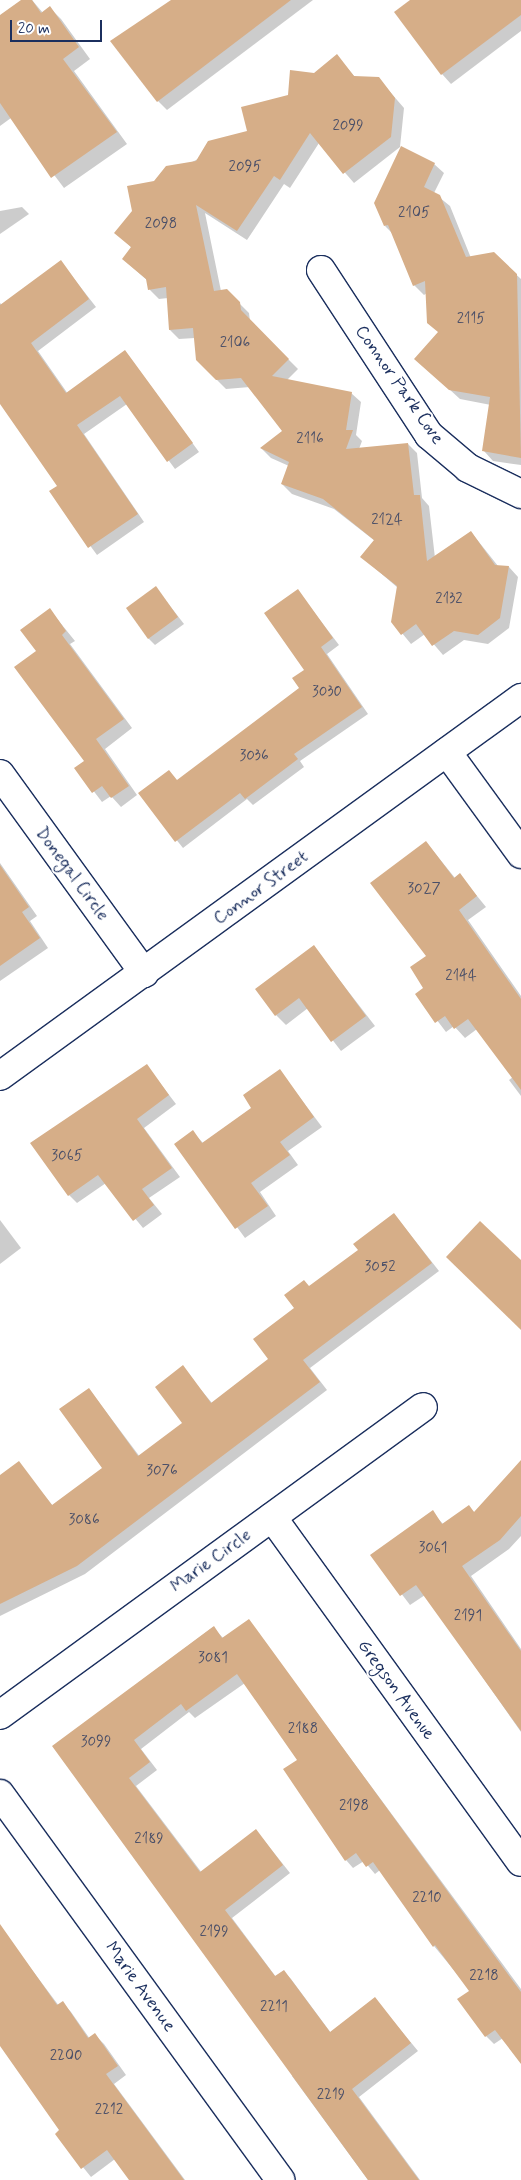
<!DOCTYPE html>
<style>
body{margin:0}
#map{position:relative;width:521px;height:2180px;overflow:hidden;background:#fff;font-family:Mynerve,sans-serif}
div>[style]{position:absolute}
.shadow>*{inset:0;background:#0003}
.building>*{inset:0;background:#d6ae88}
.roads{filter:drop-shadow(1px 0 #1b2f5e) drop-shadow(-1px 0 #1b2f5e) drop-shadow(0 1px #1b2f5e) drop-shadow(0 -1px #1b2f5e)}
.street>*{height:28px;margin:-14px;padding:0 14px;transform-origin:14px;border-radius:14px;background:#fff}
span{translate:-50% -50%;white-space:nowrap;text-align:center;line-height:1.15;-webkit-text-stroke:4px #fff;paint-order:stroke}
.number-label{font-size:15px;color:#4a4f68}
.number-label span{-webkit-text-stroke-width:0}
.street-label{font-size:18px;color:#1b2f5e}
.scale{position:absolute;left:10px;top:20px;width:92px;height:22px;box-sizing:border-box;border:2px solid #1b2f5e;border-top:0;padding-left:6px;font-size:15px;line-height:18px;white-space:nowrap;color:#1b2f5e;-webkit-text-stroke:4px #fff;paint-order:stroke}
</style>
<div id="map">
<div class="shadow">
<i style="clip-path:polygon(23px 0,32px 0,43px 13px,50px 8px,61px 19px,90px 59px,74px 71px,127px 144px,64px 188px,11px 118px,0 126px,0 16px)"></i>
<i style="clip-path:polygon(172px 0,313px 0,167px 110px,158px 101px)"></i>
<i style="clip-path:polygon(412px 0,521px 0,521px 31px,451px 84px,442px 74px)"></i>
<i style="clip-path:polygon(337px 56px,355px 77px,378px 78px,404px 108px,400px 147px,354px 183px,319px 143px,290px 188px,284px 184px,247px 240px,205px 213px,221px 291px,237px 301px,249px 313px,250px 321px,298px 369px,287px 380px,351px 393px,361px 402px,356px 435px,362px 441px,359px 449px,408px 444px,417px 453px,422px 498px,429px 506px,435px 558px,471px 532px,498px 566px,509px 567px,518px 577px,509px 628px,488px 644px,464px 640px,443px 655px,425px 634px,411px 644px,392px 621px,398px 588px,362px 557px,375px 541px,334px 509px,292px 494px,282px 484px,289px 466px,271px 458px,261px 448px,284px 432px,250px 387px,226px 389px,197px 360px,195px 338px,179px 339px,170px 330px,168px 298px,159px 299px,150px 290px,148px 281px,123px 259px,132px 248px,116px 233px,155px 182px,248px 132px)"></i>
<i style="clip-path:polygon(434px 164px,444px 173px,434px 193px,450px 206px,471px 258px,494px 254px,521px 279px,521px 465px,493px 461px,484px 451px,491px 405px,460px 399px,426px 368px,439px 333px,427px 293px,424px 295px,414px 285px,392px 233px,385px 226px)"></i>
<i style="clip-path:polygon(22px 207px,29px 214px,0 234px,0 211px)"></i>
<i style="clip-path:polygon(61px 262px,96px 307px,38px 351px,68px 394px,125px 351px,199px 452px,175px 469px,127px 404px,84px 434px,144px 522px,97px 555px,51px 492px,59px 486px,0 402px,0 303px,2px 305px)"></i>
<i style="clip-path:polygon(156px 588px,184px 624px,155px 645px,148px 638px)"></i>
<i style="clip-path:polygon(298px 591px,339px 645px,327px 654px,368px 714px,300px 761px,304px 767px,253px 805px,247px 799px,183px 848px,139px 793px,177px 781px,300px 688px,306px 671px)"></i>
<i style="clip-path:polygon(50px 610px,75px 641px,70px 644px,132px 728px,105px 749px,137px 795px,121px 807px,111px 796px,102px 802px,76px 768px,85px 761px,38px 651px)"></i>
<i style="clip-path:polygon(426px 842px,455px 878px,460px 875px,486px 907px,468px 920px,521px 996px,521px 1096px,509px 1080px,513px 1077px,477px 1029px,465px 1038px,454px 1026px,446px 1032px,417px 994px,425px 988px,428px 956px)"></i>
<i style="clip-path:polygon(0 863px,37px 916px,30px 921px,48px 948px,0 981px)"></i>
<i style="clip-path:polygon(314px 947px,375px 1026px,341px 1051px,308px 1008px,286px 1025px,276px 1015px)"></i>
<i style="clip-path:polygon(147px 1066px,176px 1104px,144px 1128px,180px 1177px,149px 1198px,162px 1214px,143px 1228px,106px 1183px,77px 1203px,69px 1195px)"></i>
<i style="clip-path:polygon(280px 1071px,322px 1127px,288px 1151px,298px 1165px,260px 1192px,276px 1216px,245px 1238px,176px 1144px,193px 1132px,203px 1143px,253px 1108px)"></i>
<i style="clip-path:polygon(394px 1214px,439px 1271px,310px 1368px,327px 1390px,85px 1574px,0 1616px,0 1477px,18px 1463px,53px 1506px,103px 1468px,89px 1389px,140px 1457px,184px 1423px,182px 1367px,212px 1403px,270px 1360px,309px 1287px,360px 1250px)"></i>
<i style="clip-path:polygon(0 1220px,21px 1248px,0 1264px)"></i>
<i style="clip-path:polygon(521px 1471px,521px 1536px,509px 1549px,471px 1576px,521px 1649px,521px 1732px,425px 1595px,410px 1605px,372px 1555px,432px 1512px,444px 1525px,469px 1507px,475px 1513px)"></i>
<i style="clip-path:polygon(249px 1621px,521px 1989px,521px 2062px,503px 2038px,494px 2044px,486px 2036px,459px 2000px,471px 1991px,434px 1946px,380px 1870px,375px 1874px,364px 1861px,353px 1868px,346px 1860px,285px 1770px,298px 1760px,245px 1683px,195px 1718px,189px 1712px,141px 1749px,157px 1770px,136px 1786px,202px 1873px,263px 1839px,290px 1873px,232px 1918px,276px 1977px,283px 1971px,291px 1979px,331px 2033px,375px 1999px,418px 2051px,359px 2097px,420px 2180px,368px 2180px,292px 2076px,295px 2074px,54px 1746px,213px 1627px,224px 1639px)"></i>
<i style="clip-path:polygon(0 1927px,59px 2006px,63px 2003px,71px 2012px,90px 2039px,95px 2035px,104px 2044px,126px 2075px,114px 2084px,185px 2180px,131px 2180px,115px 2159px,91px 2177px,56px 2134px,61px 2131px,0 2022px)"></i>
</div>
<div class="building">
<i style="clip-path:polygon(21px 0,32px 0,41px 13px,50px 6px,79px 47px,63px 59px,117px 132px,51px 178px,0 103px,0 15px)"></i>
<i style="clip-path:polygon(171px 0,291px 0,157px 102px,110px 41px)"></i>
<i style="clip-path:polygon(410px 0,521px 0,521px 15px,441px 75px,394px 12px)"></i>
<i style="clip-path:polygon(337px 54px,354px 76px,379px 77px,395px 98px,391px 137px,343px 174px,310px 133px,280px 180px,274px 176px,237px 231px,196px 205px,214px 291px,227px 289px,240px 302px,241px 310px,289px 359px,272px 376px,352px 392px,346px 430px,353px 430px,346px 449px,408px 443px,414px 495px,420px 495px,427px 561px,471px 531px,495px 565px,509px 566px,500px 618px,478px 635px,454px 631px,432px 646px,416px 624px,401px 635px,391px 622px,397px 586px,360px 557px,374px 540px,323px 499px,281px 484px,289px 462px,260px 448px,282px 431px,241px 378px,216px 380px,196px 360px,193px 328px,169px 330px,166px 287px,148px 290px,146px 279px,122px 259px,131px 247px,114px 233px,132px 211px,127px 186px,154px 181px,166px 166px,196px 161px,208px 141px,247px 131px,241px 107px,288px 95px,290px 70px,314px 73px)"></i>
<i style="clip-path:polygon(401px 146px,435px 163px,424px 187px,440px 195px,466px 257px,494px 252px,517px 274px,521px 458px,482px 451px,490px 397px,449px 390px,414px 359px,438px 332px,427px 323px,425px 281px,413px 286px,388px 225px,384px 226px,374px 203px)"></i>
<i style="clip-path:polygon(61px 260px,89px 299px,31px 343px,66px 393px,125px 350px,193px 443px,167px 462px,120px 396px,77px 425px,138px 514px,88px 548px,49px 491px,57px 486px,0 404px,0 305px)"></i>
<i style="clip-path:polygon(156px 586px,178px 617px,148px 639px,126px 608px)"></i>
<i style="clip-path:polygon(298px 589px,333px 638px,321px 647px,362px 707px,294px 754px,298px 759px,245px 799px,240px 793px,175px 842px,138px 793px,169px 770px,177px 780px,299px 688px,292px 678px,304px 670px,264px 613px)"></i>
<i style="clip-path:polygon(50px 608px,66px 631px,62px 635px,124px 719px,96px 739px,129px 786px,111px 798px,102px 786px,92px 793px,74px 768px,84px 761px,14px 667px,36px 651px,20px 630px)"></i>
<i style="clip-path:polygon(426px 841px,454px 878px,460px 873px,477px 896px,459px 910px,521px 999px,521px 1090px,468px 1019px,454px 1029px,445px 1016px,435px 1023px,415px 994px,423px 988px,410px 967px,426px 956px,370px 883px)"></i>
<i style="clip-path:polygon(0 865px,29px 907px,22px 912px,40px 938px,0 966px)"></i>
<i style="clip-path:polygon(314px 945px,366px 1016px,331px 1042px,299px 998px,275px 1016px,255px 989px)"></i>
<i style="clip-path:polygon(147px 1064px,169px 1095px,137px 1119px,172px 1168px,142px 1189px,154px 1205px,133px 1221px,98px 1175px,68px 1196px,30px 1143px)"></i>
<i style="clip-path:polygon(280px 1069px,314px 1117px,280px 1142px,290px 1155px,251px 1183px,268px 1206px,235px 1229px,174px 1144px,193px 1130px,202px 1143px,251px 1108px,243px 1095px)"></i>
<i style="clip-path:polygon(394px 1213px,432px 1263px,303px 1360px,320px 1382px,77px 1566px,0 1604px,0 1475px,19px 1461px,52px 1505px,102px 1468px,59px 1409px,89px 1388px,138px 1456px,182px 1423px,155px 1387px,183px 1365px,211px 1403px,268px 1359px,253px 1339px,294px 1308px,284px 1295px,304px 1280px,309px 1286px,358px 1250px,353px 1244px)"></i>
<i style="clip-path:polygon(480px 1221px,521px 1260px,521px 1330px,446px 1257px)"></i>
<i style="clip-path:polygon(521px 1460px,521px 1516px,500px 1540px,462px 1566px,521px 1651px,521px 1731px,416px 1585px,400px 1596px,370px 1555px,433px 1510px,442px 1524px,469px 1505px,474px 1512px)"></i>
<i style="clip-path:polygon(249px 1619px,521px 1992px,521px 2064px,495px 2030px,485px 2037px,457px 1999px,469px 1991px,435px 1945px,433px 1947px,373px 1862px,366px 1867px,356px 1853px,345px 1861px,283px 1769px,297px 1760px,237px 1674px,186px 1711px,181px 1704px,134px 1740px,150px 1762px,129px 1778px,200px 1872px,256px 1829px,283px 1865px,225px 1910px,275px 1976px,284px 1970px,330px 2032px,375px 1997px,411px 2043px,352px 2089px,419px 2180px,368px 2180px,52px 1746px,214px 1626px,222px 1638px)"></i>
<i style="clip-path:polygon(0 1924px,57px 2005px,63px 2001px,88px 2038px,95px 2033px,118px 2066px,106px 2074px,184px 2180px,129px 2180px,107px 2150px,81px 2169px,55px 2134px,59px 2130px,0 2046px)"></i>
</div>
<div class="roads">
<div class="street">
<i style="left:321px;top:270px;width:197px;rotate:56.8deg"></i>
<i style="left:429px;top:435px;width:51px;rotate:40.2deg"></i>
<i style="left:468px;top:468px;width:59px;rotate:26.1deg"></i>
<i style="left:447px;top:752px;width:126px;rotate:54deg"></i>
<i style="left:0;top:774px;width:246px;rotate:54.1deg"></i>
<i style="left:0;top:1076px;width:644px;rotate:-35.96deg"></i>
<i style="left:272px;top:1517px;width:425px;rotate:54.2deg"></i>
<i style="left:0;top:1715px;width:523px;rotate:-36.06deg"></i>
<i style="left:0;top:1794px;width:477px;rotate:54deg"></i>
</div>
</div>
<div class="number-label">
<span style="left:348px;top:127px">2099</span>
<span style="left:245px;top:168px">2095</span>
<span style="left:414px;top:214px">2105</span>
<span style="left:161px;top:225px">2098</span>
<span style="left:471px;top:320px">2115</span>
<span style="left:235px;top:344px">2106</span>
<span style="left:310px;top:440px">2116</span>
<span style="left:387px;top:521px">2124</span>
<span style="left:449px;top:600px">2132</span>
<span style="left:327px;top:693px">3030</span>
<span style="left:254px;top:757px">3036</span>
<span style="left:424px;top:890px">3027</span>
<span style="left:461px;top:977px">2144</span>
<span style="left:67px;top:1157px">3065</span>
<span style="left:380px;top:1268px">3052</span>
<span style="left:162px;top:1472px">3076</span>
<span style="left:84px;top:1521px">3086</span>
<span style="left:433px;top:1549px">3061</span>
<span style="left:468px;top:1617px">2191</span>
<span style="left:213px;top:1659px">3081</span>
<span style="left:303px;top:1730px">2188</span>
<span style="left:96px;top:1743px">3099</span>
<span style="left:354px;top:1807px">2198</span>
<span style="left:149px;top:1840px">2189</span>
<span style="left:427px;top:1899px">2210</span>
<span style="left:214px;top:1933px">2199</span>
<span style="left:484px;top:1977px">2218</span>
<span style="left:274px;top:2008px">2211</span>
<span style="left:66px;top:2057px">2200</span>
<span style="left:331px;top:2096px">2219</span>
<span style="left:109px;top:2111px">2212</span>
</div>
<div class="street-label">
<span style="left:399px;top:385px;rotate:55deg">Connor Park Cove</span>
<span style="left:72px;top:874px;rotate:54deg">Donegal Circle</span>
<span style="left:261px;top:888px;rotate:-36deg">Connor Street</span>
<span style="left:211px;top:1561px;rotate:-36deg">Marie Circle</span>
<span style="left:396px;top:1690px;rotate:54deg">Gregson Avenue</span>
<span style="left:140px;top:1987px;rotate:54deg">Marie Avenue</span>
</div>
<div class="scale">20 m</div>
</div>
